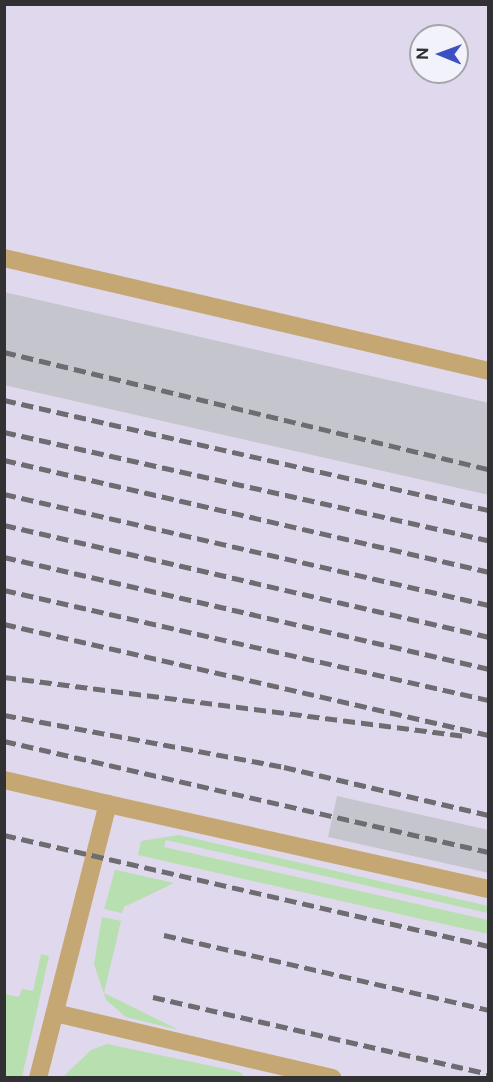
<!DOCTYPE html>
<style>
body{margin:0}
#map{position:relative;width:493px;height:1082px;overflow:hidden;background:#e5e5ed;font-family:"Public Sans",sans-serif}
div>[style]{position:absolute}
.industrial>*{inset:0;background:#e0d8ed}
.green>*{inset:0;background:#b8dfaf}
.building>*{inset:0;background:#c5c5ce}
.service>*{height:18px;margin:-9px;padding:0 9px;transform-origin:9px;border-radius:9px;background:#c5a773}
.rail>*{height:4.5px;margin-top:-2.25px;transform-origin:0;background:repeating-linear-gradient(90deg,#6c6c71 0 12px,transparent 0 18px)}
span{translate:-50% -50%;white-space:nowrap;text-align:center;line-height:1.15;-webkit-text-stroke:6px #f2f2fb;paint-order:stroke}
.frame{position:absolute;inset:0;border:6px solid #313134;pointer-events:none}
.north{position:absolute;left:409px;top:24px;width:60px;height:60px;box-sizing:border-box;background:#f2f2fb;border:2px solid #a5a5ab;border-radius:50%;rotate:271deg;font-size:16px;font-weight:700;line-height:24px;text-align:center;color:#313134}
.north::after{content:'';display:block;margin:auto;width:21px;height:27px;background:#3b50c3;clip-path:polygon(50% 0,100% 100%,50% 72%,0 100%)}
</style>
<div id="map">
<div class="industrial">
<i style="clip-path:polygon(evenodd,5px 5px,488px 5px,488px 1077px,5px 1077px,5px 5px,421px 36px,457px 36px,457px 72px,421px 72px,421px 36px)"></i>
</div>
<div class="green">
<i style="clip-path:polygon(179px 835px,488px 906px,488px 913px,166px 840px,164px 847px,488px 920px,488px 934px,138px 855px,141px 841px)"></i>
<i style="clip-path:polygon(115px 870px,116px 870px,174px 883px,124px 907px,122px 913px,104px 909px)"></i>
<i style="clip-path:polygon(102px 917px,121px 921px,104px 993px,179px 1030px,126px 1017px,106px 1000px,94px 964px)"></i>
<i style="clip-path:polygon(41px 954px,49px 956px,22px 1077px,5px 1077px,5px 994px,19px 997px,22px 989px,33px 991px)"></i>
<i style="clip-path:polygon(107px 1044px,240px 1072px,244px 1077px,63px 1077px,91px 1050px)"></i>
</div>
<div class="building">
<i style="clip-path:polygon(4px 292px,489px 403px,489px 495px,4px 385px)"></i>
<i style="clip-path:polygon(337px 796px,489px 830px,489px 873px,328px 837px)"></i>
</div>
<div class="service">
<i style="left:4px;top:258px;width:497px;rotate:13.1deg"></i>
<i style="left:4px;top:780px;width:107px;rotate:13deg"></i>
<i style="left:55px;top:1013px;width:285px;rotate:13.2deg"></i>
<i style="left:38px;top:1078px;width:283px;rotate:-75.7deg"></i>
<i style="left:108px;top:804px;width:389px;rotate:12.6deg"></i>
</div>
<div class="rail">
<i style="left:4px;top:352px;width:498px;rotate:13.6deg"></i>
<i style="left:4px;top:400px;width:496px;rotate:12.8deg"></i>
<i style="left:4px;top:432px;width:496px;rotate:12.6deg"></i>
<i style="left:4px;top:460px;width:497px;rotate:13deg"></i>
<i style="left:4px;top:494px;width:497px;rotate:12.9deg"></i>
<i style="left:4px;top:525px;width:497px;rotate:13deg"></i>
<i style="left:4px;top:557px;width:497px;rotate:13deg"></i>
<i style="left:4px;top:590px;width:496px;rotate:12.8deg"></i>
<i style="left:4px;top:624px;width:497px;rotate:12.9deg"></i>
<i style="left:4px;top:677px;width:463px;rotate:7.3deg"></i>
<i style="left:4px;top:715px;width:285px;rotate:10.5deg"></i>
<i style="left:284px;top:767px;width:210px;rotate:13.2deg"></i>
<i style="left:4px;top:741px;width:497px;rotate:12.9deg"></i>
<i style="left:4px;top:835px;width:497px;rotate:12.9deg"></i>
<i style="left:164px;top:935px;width:333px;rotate:13deg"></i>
<i style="left:153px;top:997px;width:344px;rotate:12.9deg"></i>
</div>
<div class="frame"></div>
<div class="north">N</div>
</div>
